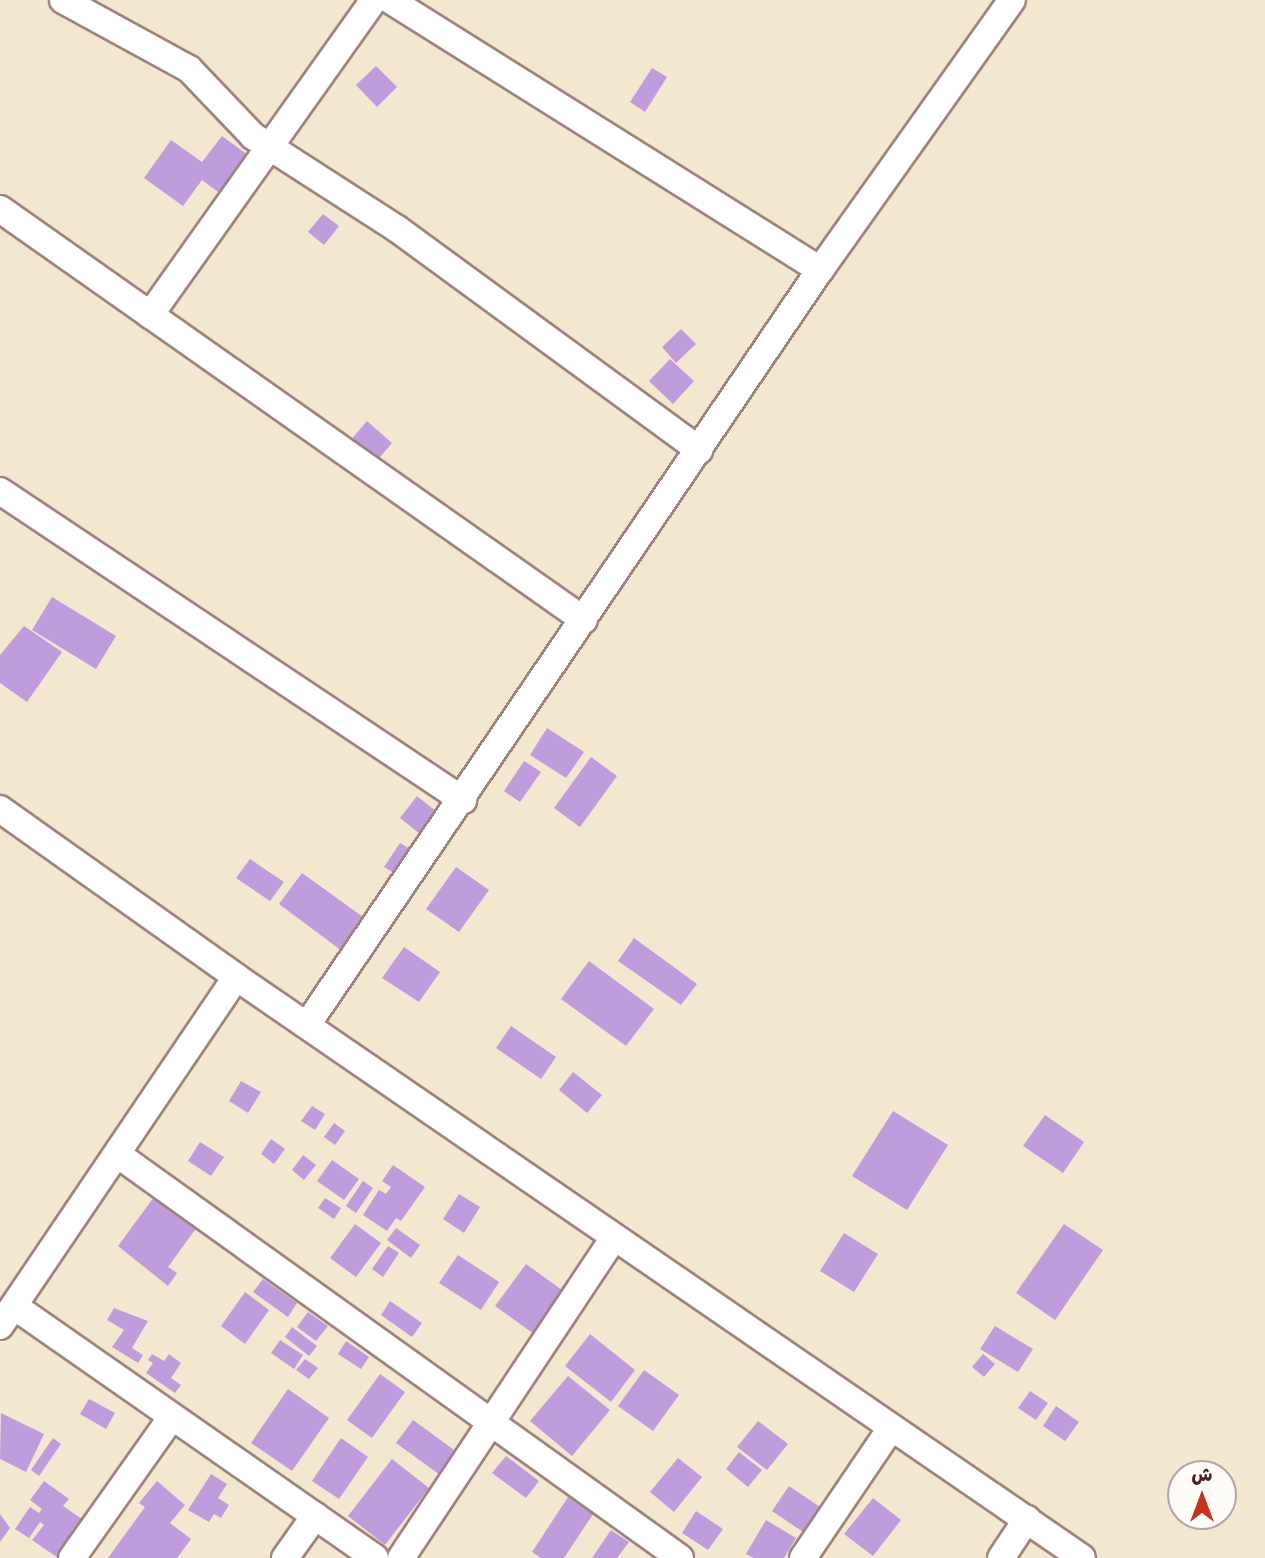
<!DOCTYPE html>
<meta charset="utf-8">
<style>
body{margin:0}
#map{position:relative;width:1265px;height:1558px;overflow:hidden;background:#f4e7cf;font-family:Mynerve,"Playpen Sans Arabic",sans-serif}
div>[style]{position:absolute}
.building>*{inset:0;background:#c09cdd}
.roads{filter:drop-shadow(2px 0 #9f837d) drop-shadow(-2px 0 #9f837d) drop-shadow(0 2px #9f837d) drop-shadow(0 -2px #9f837d)}
.minor>*{height:26px;margin:-13px;padding:0 13px;transform-origin:13px;border-radius:13px;background:#fff}
span{translate:-50% -50%;white-space:nowrap;text-align:center;line-height:1.15;-webkit-text-stroke:5px #fdfcf7;paint-order:stroke}
.north{position:absolute;left:1167px;top:1460px;width:70px;height:70px;box-sizing:border-box;background:#fdfcf7;border:2px solid #b5a4a5;border-radius:50%;rotate:0deg;font-size:19px;font-weight:700;line-height:28px;text-align:center;color:#4a1f2b}
.north::after{content:'';display:block;margin:auto;width:24px;height:32px;background:#c8321e;clip-path:polygon(50% 0,100% 100%,50% 72%,0 100%)}
</style>
<div id="map">
<div class="building">
<i style="clip-path:polygon(376px 66px,397px 87px,377px 107px,356px 85px)"></i>
<i style="clip-path:polygon(652px 68px,667px 77px,645px 112px,630px 102px)"></i>
<i style="clip-path:polygon(222px 136px,264px 167px,235px 205px,202px 180px,183px 206px,144px 178px,171px 140px,202px 162px)"></i>
<i style="clip-path:polygon(323px 214px,339px 226px,324px 245px,308px 232px)"></i>
<i style="clip-path:polygon(681px 329px,696px 344px,676px 363px,662px 347px)"></i>
<i style="clip-path:polygon(670px 359px,694px 381px,673px 404px,649px 381px)"></i>
<i style="clip-path:polygon(367px 421px,392px 443px,375px 463px,350px 441px)"></i>
<i style="clip-path:polygon(52px 597px,116px 636px,96px 669px,32px 630px)"></i>
<i style="clip-path:polygon(24px 626px,62px 652px,27px 702px,0 683px,0 655px)"></i>
<i style="clip-path:polygon(547px 728px,584px 752px,566px 778px,530px 755px)"></i>
<i style="clip-path:polygon(591px 757px,617px 776px,580px 827px,554px 808px)"></i>
<i style="clip-path:polygon(524px 761px,541px 772px,520px 802px,504px 791px)"></i>
<i style="clip-path:polygon(417px 796px,442px 816px,425px 838px,400px 818px)"></i>
<i style="clip-path:polygon(400px 843px,418px 854px,402px 878px,384px 867px)"></i>
<i style="clip-path:polygon(250px 859px,284px 882px,270px 901px,236px 878px)"></i>
<i style="clip-path:polygon(456px 867px,489px 890px,459px 932px,426px 909px)"></i>
<i style="clip-path:polygon(302px 873px,370px 922px,346px 954px,279px 904px)"></i>
<i style="clip-path:polygon(634px 938px,697px 984px,681px 1005px,618px 961px)"></i>
<i style="clip-path:polygon(404px 947px,440px 972px,419px 1002px,382px 978px)"></i>
<i style="clip-path:polygon(589px 961px,654px 1009px,626px 1046px,561px 999px)"></i>
<i style="clip-path:polygon(511px 1026px,556px 1057px,541px 1079px,496px 1048px)"></i>
<i style="clip-path:polygon(573px 1072px,602px 1095px,587px 1113px,559px 1090px)"></i>
<i style="clip-path:polygon(241px 1081px,261px 1092px,248px 1113px,229px 1101px)"></i>
<i style="clip-path:polygon(312px 1106px,325px 1114px,315px 1130px,301px 1121px)"></i>
<i style="clip-path:polygon(893px 1111px,948px 1145px,907px 1210px,852px 1176px)"></i>
<i style="clip-path:polygon(1045px 1115px,1084px 1142px,1063px 1173px,1023px 1146px)"></i>
<i style="clip-path:polygon(334px 1123px,345px 1131px,335px 1145px,324px 1137px)"></i>
<i style="clip-path:polygon(271px 1139px,285px 1149px,274px 1164px,261px 1154px)"></i>
<i style="clip-path:polygon(200px 1142px,224px 1157px,211px 1176px,188px 1161px)"></i>
<i style="clip-path:polygon(303px 1155px,316px 1165px,304px 1180px,292px 1170px)"></i>
<i style="clip-path:polygon(332px 1160px,359px 1179px,344px 1200px,317px 1181px)"></i>
<i style="clip-path:polygon(393px 1165px,425px 1187px,401px 1221px,396px 1218px,387px 1231px,363px 1215px,379px 1190px,386px 1194px,391px 1187px,382px 1181px)"></i>
<i style="clip-path:polygon(363px 1181px,373px 1188px,356px 1213px,346px 1206px)"></i>
<i style="clip-path:polygon(157px 1193px,200px 1223px,168px 1267px,177px 1273px,168px 1286px,118px 1246px)"></i>
<i style="clip-path:polygon(459px 1194px,480px 1207px,464px 1233px,443px 1219px)"></i>
<i style="clip-path:polygon(325px 1198px,341px 1208px,334px 1219px,318px 1208px)"></i>
<i style="clip-path:polygon(355px 1224px,381px 1243px,356px 1277px,330px 1258px)"></i>
<i style="clip-path:polygon(1064px 1224px,1103px 1250px,1055px 1320px,1016px 1293px)"></i>
<i style="clip-path:polygon(396px 1228px,420px 1245px,411px 1258px,387px 1240px)"></i>
<i style="clip-path:polygon(844px 1233px,878px 1254px,854px 1292px,820px 1271px)"></i>
<i style="clip-path:polygon(388px 1246px,399px 1253px,383px 1277px,372px 1269px)"></i>
<i style="clip-path:polygon(458px 1255px,499px 1282px,481px 1310px,439px 1283px)"></i>
<i style="clip-path:polygon(526px 1264px,569px 1295px,538px 1337px,495px 1306px)"></i>
<i style="clip-path:polygon(263px 1279px,297px 1303px,288px 1317px,253px 1292px)"></i>
<i style="clip-path:polygon(245px 1292px,269px 1310px,245px 1344px,221px 1326px)"></i>
<i style="clip-path:polygon(390px 1301px,422px 1323px,412px 1337px,381px 1315px)"></i>
<i style="clip-path:polygon(114px 1308px,148px 1321px,132px 1348px,143px 1355px,138px 1363px,112px 1347px,124px 1330px,107px 1320px)"></i>
<i style="clip-path:polygon(308px 1312px,328px 1326px,316px 1341px,297px 1327px)"></i>
<i style="clip-path:polygon(995px 1326px,1033px 1349px,1018px 1372px,980px 1349px)"></i>
<i style="clip-path:polygon(292px 1327px,317px 1346px,309px 1356px,285px 1337px)"></i>
<i style="clip-path:polygon(590px 1334px,635px 1370px,611px 1402px,565px 1366px)"></i>
<i style="clip-path:polygon(280px 1340px,303px 1355px,294px 1369px,271px 1353px)"></i>
<i style="clip-path:polygon(346px 1341px,369px 1357px,361px 1369px,338px 1354px)"></i>
<i style="clip-path:polygon(152px 1354px,164px 1361px,169px 1354px,181px 1363px,171px 1378px,181px 1385px,175px 1393px,146px 1373px,153px 1363px,148px 1360px)"></i>
<i style="clip-path:polygon(983px 1354px,995px 1364px,984px 1377px,972px 1367px)"></i>
<i style="clip-path:polygon(305px 1359px,318px 1368px,309px 1379px,296px 1370px)"></i>
<i style="clip-path:polygon(644px 1370px,679px 1395px,653px 1431px,618px 1406px)"></i>
<i style="clip-path:polygon(380px 1374px,405px 1392px,372px 1438px,347px 1420px)"></i>
<i style="clip-path:polygon(568px 1376px,610px 1410px,572px 1456px,530px 1421px)"></i>
<i style="clip-path:polygon(288px 1389px,329px 1418px,292px 1471px,251px 1443px)"></i>
<i style="clip-path:polygon(1030px 1391px,1048px 1403px,1036px 1420px,1018px 1408px)"></i>
<i style="clip-path:polygon(89px 1399px,115px 1413px,106px 1429px,80px 1414px)"></i>
<i style="clip-path:polygon(1056px 1406px,1079px 1422px,1065px 1441px,1043px 1426px)"></i>
<i style="clip-path:polygon(1px 1413px,44px 1434px,26px 1472px,0 1459px)"></i>
<i style="clip-path:polygon(413px 1420px,457px 1452px,440px 1475px,396px 1443px)"></i>
<i style="clip-path:polygon(758px 1421px,788px 1444px,767px 1470px,737px 1447px)"></i>
<i style="clip-path:polygon(53px 1438px,61px 1444px,39px 1476px,31px 1470px)"></i>
<i style="clip-path:polygon(341px 1438px,368px 1457px,339px 1499px,312px 1481px)"></i>
<i style="clip-path:polygon(739px 1452px,762px 1470px,748px 1487px,726px 1469px)"></i>
<i style="clip-path:polygon(506px 1456px,539px 1481px,526px 1498px,492px 1473px)"></i>
<i style="clip-path:polygon(678px 1458px,702px 1477px,674px 1512px,650px 1492px)"></i>
<i style="clip-path:polygon(392px 1459px,429px 1488px,385px 1545px,348px 1516px)"></i>
<i style="clip-path:polygon(211px 1474px,227px 1484px,218px 1498px,229px 1505px,221px 1518px,214px 1514px,209px 1522px,188px 1510px)"></i>
<i style="clip-path:polygon(44px 1481px,69px 1499px,63px 1506px,82px 1519px,72px 1532px,80px 1538px,70px 1558px,58px 1558px,32px 1540px,44px 1525px,40px 1522px,29px 1538px,15px 1529px,30px 1507px,39px 1513px,42px 1509px,30px 1500px)"></i>
<i style="clip-path:polygon(157px 1481px,185px 1505px,170px 1523px,191px 1539px,177px 1558px,108px 1558px,145px 1507px,139px 1503px)"></i>
<i style="clip-path:polygon(789px 1486px,823px 1509px,806px 1534px,772px 1511px)"></i>
<i style="clip-path:polygon(568px 1497px,593px 1514px,564px 1558px,541px 1558px,532px 1552px)"></i>
<i style="clip-path:polygon(873px 1498px,901px 1520px,873px 1556px,844px 1534px)"></i>
<i style="clip-path:polygon(696px 1511px,723px 1529px,708px 1550px,682px 1533px)"></i>
<i style="clip-path:polygon(0 1514px,10px 1528px,0 1542px)"></i>
<i style="clip-path:polygon(766px 1520px,796px 1538px,784px 1558px,754px 1558px,746px 1554px)"></i>
<i style="clip-path:polygon(611px 1530px,629px 1542px,617px 1558px,592px 1558px)"></i>
</div>
<div class="roads">
<div class="minor">
<i style="left:63px;top:0;width:144px;rotate:28.7deg"></i>
<i style="left:189px;top:69px;width:93px;rotate:46.3deg"></i>
<i style="left:253px;top:136px;width:170px;rotate:32.8deg"></i>
<i style="left:396px;top:228px;width:376px;rotate:36.2deg"></i>
<i style="left:390px;top:0;width:508px;rotate:32.12deg"></i>
<i style="left:0;top:209px;width:714px;rotate:35.14deg"></i>
<i style="left:150px;top:315px;width:387px;rotate:-54.6deg"></i>
<i style="left:0;top:491px;width:557px;rotate:33.72deg"></i>
<i style="left:0;top:809px;width:290px;rotate:35.4deg"></i>
<i style="left:236px;top:977px;width:1026px;rotate:34.48deg"></i>
<i style="left:307px;top:1025px;width:913px;rotate:-55.81deg"></i>
<i style="left:820px;top:270px;width:331px;rotate:-54.6deg"></i>
<i style="left:117px;top:1154px;width:693px;rotate:35.66deg"></i>
<i style="left:14px;top:1306px;width:440px;rotate:34.9deg"></i>
<i style="left:0;top:1326px;width:421px;rotate:-55.9deg"></i>
<i style="left:72px;top:1558px;width:173px;rotate:-54.7deg"></i>
<i style="left:285px;top:1558px;width:52px;rotate:-54.5deg"></i>
<i style="left:401px;top:1558px;width:385px;rotate:-56.4deg"></i>
<i style="left:803px;top:1558px;width:157px;rotate:-55.9deg"></i>
<i style="left:1001px;top:1558px;width:47px;rotate:-56.3deg"></i>
</div>
</div>
<div class="north">ش</div>
</div>
